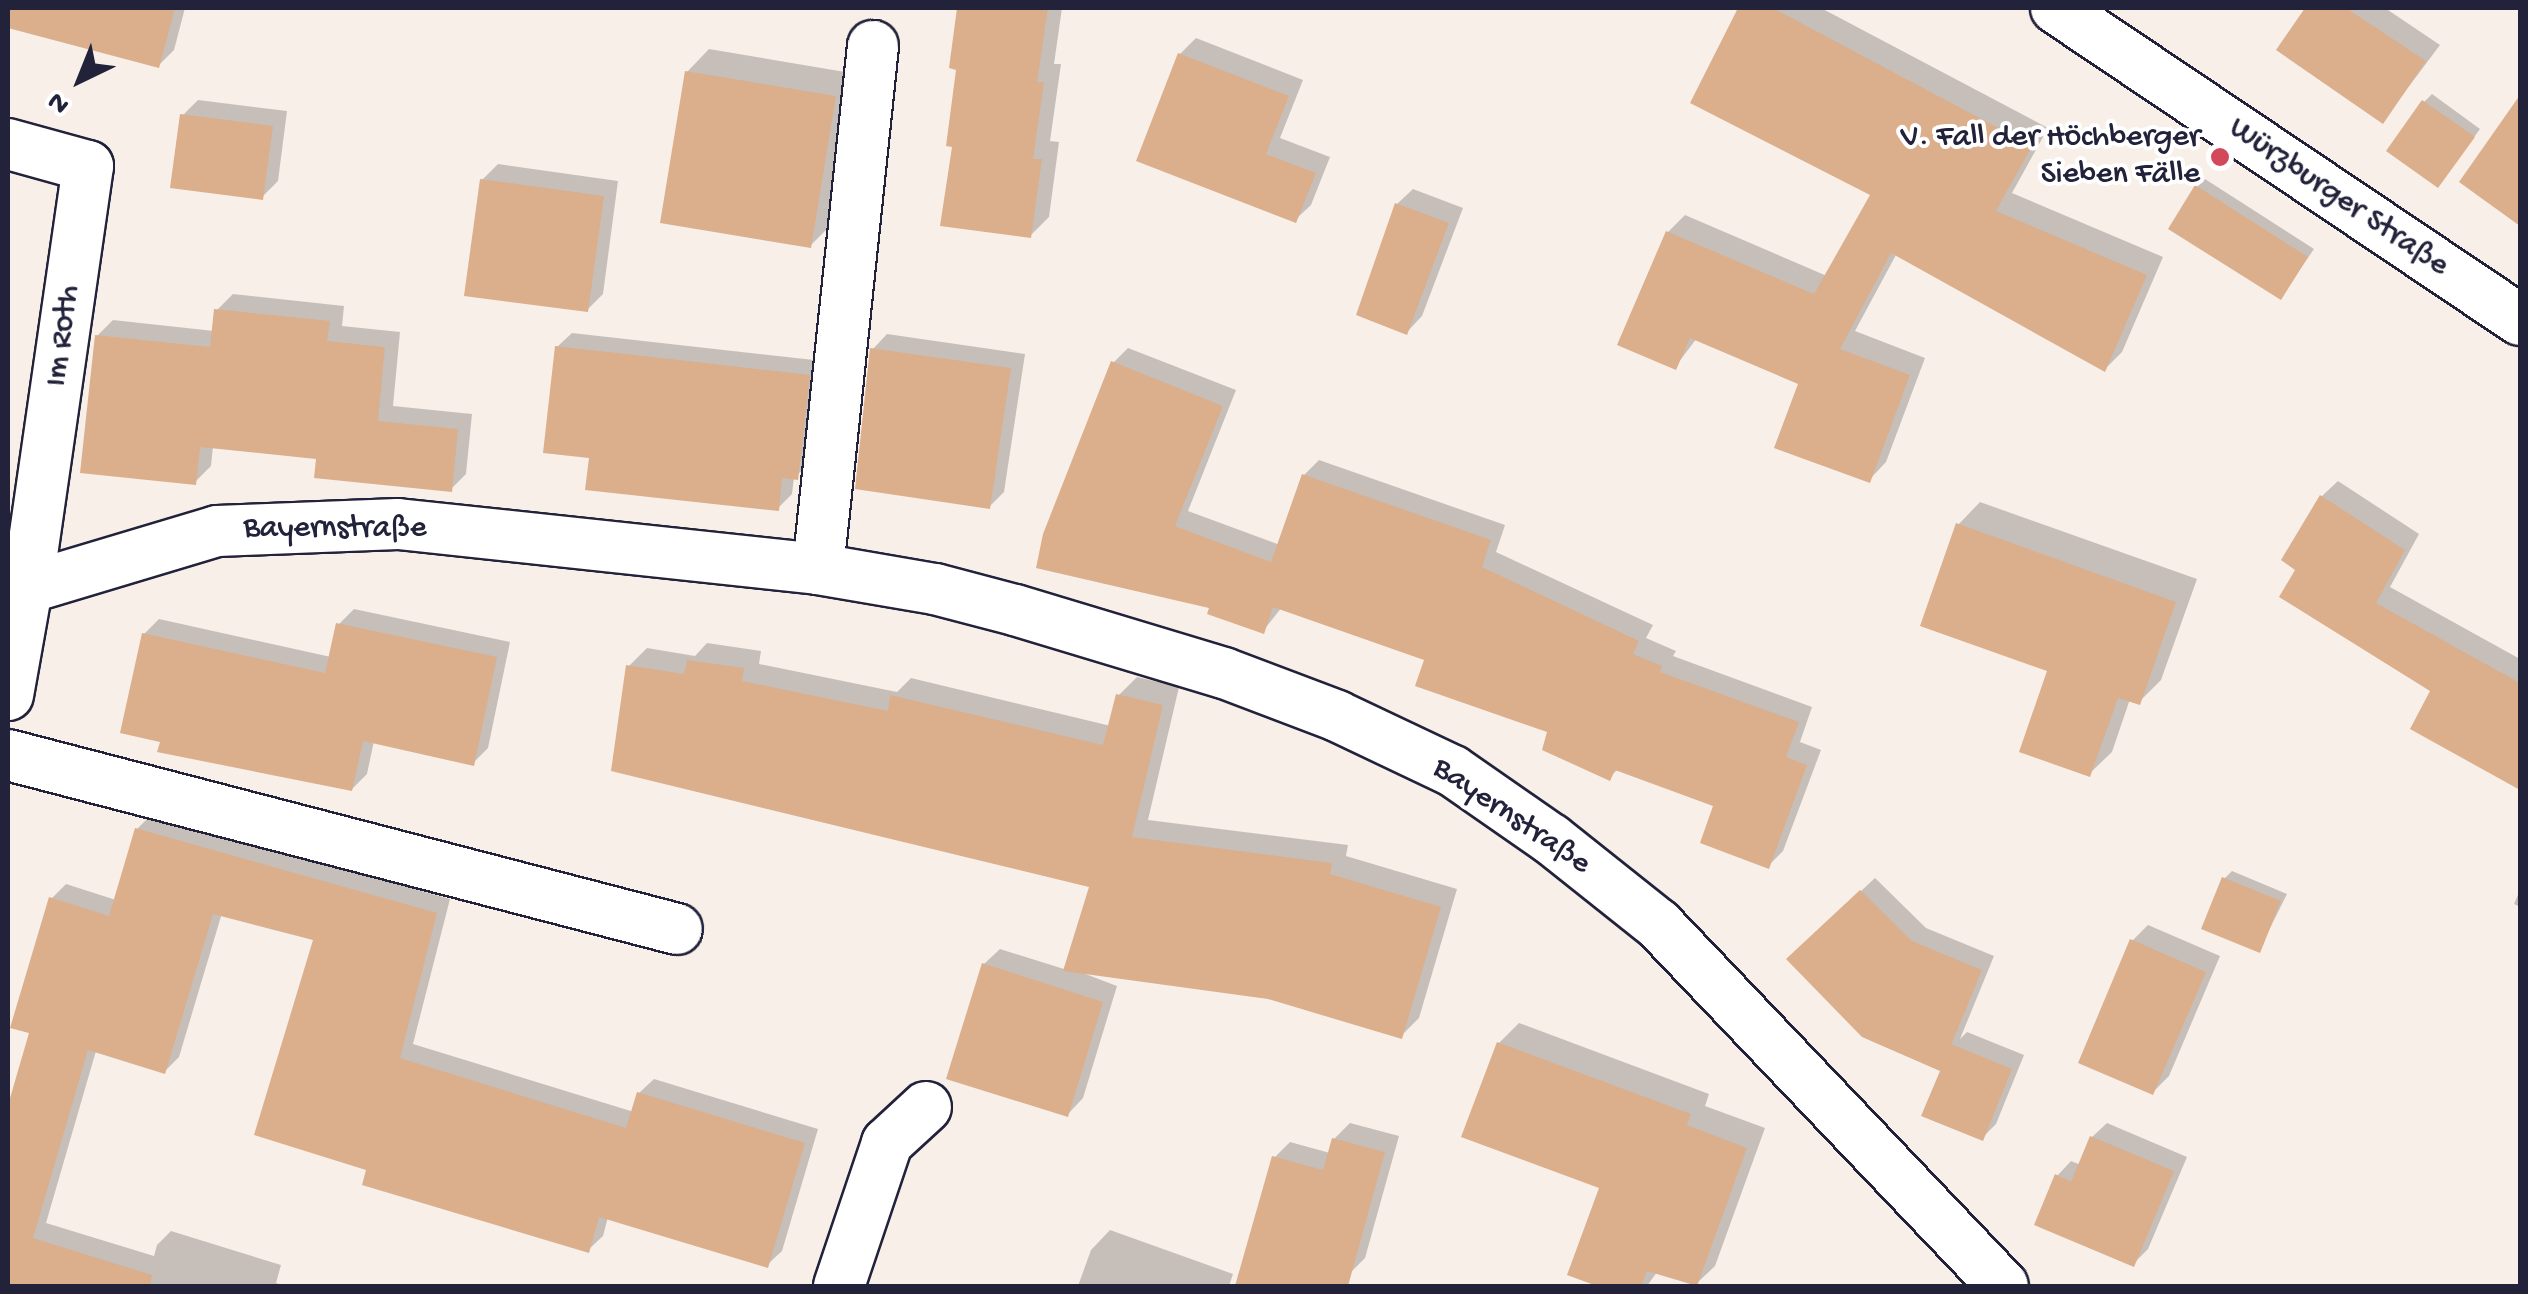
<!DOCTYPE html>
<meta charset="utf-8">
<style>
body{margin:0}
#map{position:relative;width:2528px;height:1294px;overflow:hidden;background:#f8efe8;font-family:"Gochi Hand",sans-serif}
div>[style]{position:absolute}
.shadow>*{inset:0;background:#0003}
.building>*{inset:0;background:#dbae8c}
.roads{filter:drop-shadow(2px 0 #22223b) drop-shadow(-2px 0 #22223b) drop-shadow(0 2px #22223b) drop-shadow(0 -2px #22223b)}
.street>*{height:50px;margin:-25px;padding:0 25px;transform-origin:25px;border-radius:25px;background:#fff}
.dots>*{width:28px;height:28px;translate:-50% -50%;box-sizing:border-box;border:5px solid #fff;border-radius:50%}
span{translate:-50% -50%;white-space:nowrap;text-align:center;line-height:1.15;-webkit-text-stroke:8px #fff;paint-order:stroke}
.poi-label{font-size:32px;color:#22223b}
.right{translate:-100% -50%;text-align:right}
.street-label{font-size:32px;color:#22223b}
.frame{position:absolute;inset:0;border:10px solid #22223b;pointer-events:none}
.north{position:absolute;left:30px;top:30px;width:100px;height:100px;-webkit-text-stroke:8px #fff;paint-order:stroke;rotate:223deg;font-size:28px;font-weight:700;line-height:40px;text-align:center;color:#22223b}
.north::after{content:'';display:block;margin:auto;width:35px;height:45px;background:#22223b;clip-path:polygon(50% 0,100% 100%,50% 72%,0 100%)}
</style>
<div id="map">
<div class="shadow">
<i style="clip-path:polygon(63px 8px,185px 8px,174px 50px,158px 66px,55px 38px)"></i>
<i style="clip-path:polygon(960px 8px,1062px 8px,1054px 64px,1061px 64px,1050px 141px,1059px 142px,1049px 217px,1030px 236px,954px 145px,959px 67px,952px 66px)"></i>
<i style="clip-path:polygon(1741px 8px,1821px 8px,2048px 128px,2012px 193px,2163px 257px,2122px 352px,2105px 369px,1897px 253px,1855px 331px,1925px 358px,1886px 462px,1869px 480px,1802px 383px,1697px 338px,1675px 367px,1668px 232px,1685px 215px,1827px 276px,1873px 194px,1693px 101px)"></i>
<i style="clip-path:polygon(2308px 8px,2385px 8px,2440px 45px,2383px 121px,2280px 49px)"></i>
<i style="clip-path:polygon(1196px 38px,1303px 80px,1280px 138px,1330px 157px,1311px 205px,1295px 220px,1180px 54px)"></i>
<i style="clip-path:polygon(709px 49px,857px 74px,833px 223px,810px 246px,687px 72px)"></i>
<i style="clip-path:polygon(2432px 94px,2480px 129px,2445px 177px,2424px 102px)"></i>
<i style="clip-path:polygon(198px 100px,287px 111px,278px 181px,262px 197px,182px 116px)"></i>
<i style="clip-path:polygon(2520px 105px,2520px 223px,2462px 182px)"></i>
<i style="clip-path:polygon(498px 164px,618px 181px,603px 294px,587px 310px,482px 180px)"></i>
<i style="clip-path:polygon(2205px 179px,2314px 249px,2281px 297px,2197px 187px)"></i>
<i style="clip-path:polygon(1413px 189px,1463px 208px,1422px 316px,1407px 332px,1397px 204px)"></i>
<i style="clip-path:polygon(233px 294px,344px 306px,342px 326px,400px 332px,393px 406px,472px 414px,466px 474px,451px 489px,319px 457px,213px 446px,211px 466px,195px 482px,97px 336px,113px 320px,214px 331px,217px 310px)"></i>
<i style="clip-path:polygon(572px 333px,823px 361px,812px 463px,794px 477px,792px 494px,778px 508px,592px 456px,557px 347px)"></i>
<i style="clip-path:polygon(887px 334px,1025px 354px,1004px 492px,990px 506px,873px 349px)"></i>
<i style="clip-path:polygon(1128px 348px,1236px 390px,1188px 511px,1280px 545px,1304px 475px,1319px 460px,1505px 525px,1496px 552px,1653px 625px,1646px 638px,1676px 651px,1673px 656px,1812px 707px,1800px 742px,1821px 750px,1783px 851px,1768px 866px,1716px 804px,1619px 768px,1609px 778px,1550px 730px,1427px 658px,1282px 607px,1263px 631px,1212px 607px,1039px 566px,1113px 363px)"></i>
<i style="clip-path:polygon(2338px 481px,2419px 534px,2390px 587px,2520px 659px,2520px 730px,2507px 756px,2284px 560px,2322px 496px)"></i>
<i style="clip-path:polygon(1980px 502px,2197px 579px,2161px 680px,2139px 702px,2130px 699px,2112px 752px,2089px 774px,2050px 670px,1958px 525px)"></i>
<i style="clip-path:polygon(354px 609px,510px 642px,488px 748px,473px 763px,374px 741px,367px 774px,352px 789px,163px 740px,144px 634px,159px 619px,331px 657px,339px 624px)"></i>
<i style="clip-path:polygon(707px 643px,761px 651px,759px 664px,897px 692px,911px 678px,1111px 726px,1119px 695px,1137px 677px,1179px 687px,1148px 820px,1348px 845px,1346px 856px,1457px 889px,1419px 1018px,1401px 1036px,1269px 996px,1075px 970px,1117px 986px,1083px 1098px,1068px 1114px,984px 964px,1000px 949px,1064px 969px,1092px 885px,629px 666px,647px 648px,695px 656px)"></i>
<i style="clip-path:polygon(151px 815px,450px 899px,413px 1044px,634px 1112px,639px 1093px,654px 1079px,818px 1129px,782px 1251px,767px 1265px,608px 1217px,603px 1236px,588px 1250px,369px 1169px,316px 938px,222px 913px,179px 1057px,164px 1072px,96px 1051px,46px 1223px,154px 1256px,157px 1245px,171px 1231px,281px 1265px,276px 1283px,286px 1286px,8px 1286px,8px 1114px,32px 1032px,51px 899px,66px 884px,116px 900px,137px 829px)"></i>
<i style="clip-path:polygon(2232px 871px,2287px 894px,2259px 950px,2224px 879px)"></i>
<i style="clip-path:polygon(1875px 878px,1926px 928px,1994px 956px,1960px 1039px,1967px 1032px,2024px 1055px,1996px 1124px,1982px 1138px,1943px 1070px,1803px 945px)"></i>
<i style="clip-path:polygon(2520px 890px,2520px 907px,2514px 904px)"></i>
<i style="clip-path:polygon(2148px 925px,2220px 956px,2169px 1076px,2153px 1092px,2132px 941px)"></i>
<i style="clip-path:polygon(1519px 1023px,1709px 1094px,1705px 1106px,1765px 1128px,1715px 1266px,1695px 1285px,1657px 1272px,1647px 1286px,1605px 1286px,1570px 1274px,1602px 1186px,1499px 1043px)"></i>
<i style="clip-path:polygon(1350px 1123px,1399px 1136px,1365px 1258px,1350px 1273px,1274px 1158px,1290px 1142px,1330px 1153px,1334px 1139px)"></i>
<i style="clip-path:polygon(2107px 1123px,2187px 1157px,2148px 1249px,2133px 1264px,2057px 1176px,2071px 1161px,2081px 1165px,2092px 1137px)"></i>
<i style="clip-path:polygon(1110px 1230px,1233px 1274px,1229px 1286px,1078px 1286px,1091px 1250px)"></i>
</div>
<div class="building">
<i style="clip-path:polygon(8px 8px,175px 8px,159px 68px,8px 28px)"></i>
<i style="clip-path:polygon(957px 8px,1048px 8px,1037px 82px,1044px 82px,1033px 159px,1042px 159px,1031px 238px,940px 226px,952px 147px,946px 146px,956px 70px,949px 68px)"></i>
<i style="clip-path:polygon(1738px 8px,1773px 8px,2032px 146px,1996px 211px,2147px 275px,2105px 372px,1891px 253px,1840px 349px,1910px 375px,1870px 483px,1774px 448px,1798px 384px,1690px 338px,1676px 370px,1617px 345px,1666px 231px,1814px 294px,1870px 195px,1690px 103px)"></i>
<i style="clip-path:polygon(2305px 8px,2346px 8px,2426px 61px,2383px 124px,2276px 50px)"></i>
<i style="clip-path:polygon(1178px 53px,1289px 96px,1266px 154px,1316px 173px,1296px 223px,1136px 161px)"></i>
<i style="clip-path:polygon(685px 71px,836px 96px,811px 248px,660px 223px)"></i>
<i style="clip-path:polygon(2520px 95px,2520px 226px,2459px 182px)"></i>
<i style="clip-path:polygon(2422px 100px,2475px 137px,2438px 188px,2386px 151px)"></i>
<i style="clip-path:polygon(180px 114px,273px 126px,263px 200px,170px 188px)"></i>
<i style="clip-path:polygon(480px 179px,604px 196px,588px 312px,464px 296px)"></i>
<i style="clip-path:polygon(2195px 185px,2308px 257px,2281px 300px,2168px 229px)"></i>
<i style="clip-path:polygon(1395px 203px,1449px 223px,1407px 335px,1356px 315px)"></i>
<i style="clip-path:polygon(214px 309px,330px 321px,327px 341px,385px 347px,378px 421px,458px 429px,452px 492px,314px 478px,316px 459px,200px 447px,196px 485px,80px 473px,95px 335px,210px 347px)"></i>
<i style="clip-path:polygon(555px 346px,810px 375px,798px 480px,782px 478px,779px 511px,585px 490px,589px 458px,543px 453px)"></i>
<i style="clip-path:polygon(870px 348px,1011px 368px,990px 509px,855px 489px)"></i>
<i style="clip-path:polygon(1111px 361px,1223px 406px,1175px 526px,1271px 562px,1302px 474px,1491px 540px,1482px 567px,1639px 641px,1633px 654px,1662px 666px,1660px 672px,1799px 722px,1786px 757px,1807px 765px,1769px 869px,1700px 843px,1713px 806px,1615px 770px,1610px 781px,1542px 750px,1547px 732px,1415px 686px,1424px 660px,1273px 607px,1264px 634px,1207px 614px,1209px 608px,1036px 568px,1043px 534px)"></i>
<i style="clip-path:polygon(2320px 495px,2405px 550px,2376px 603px,2520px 683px,2520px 790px,2410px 729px,2430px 691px,2279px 597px,2295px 570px,2281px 560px)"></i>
<i style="clip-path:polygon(1956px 523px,2176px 602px,2140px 705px,2118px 698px,2090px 777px,2019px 752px,2047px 671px,1920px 626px)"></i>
<i style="clip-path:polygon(336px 623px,497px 657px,474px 766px,363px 741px,352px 791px,157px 752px,160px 742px,120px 733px,142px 633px,325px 673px)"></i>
<i style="clip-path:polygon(687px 660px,744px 668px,742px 681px,888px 711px,890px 695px,1103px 745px,1116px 694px,1163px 705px,1132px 837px,1332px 863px,1330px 874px,1441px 907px,1402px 1039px,1268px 999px,1063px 971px,1089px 887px,611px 771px,626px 665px,684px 674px)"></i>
<i style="clip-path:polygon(135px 828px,437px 913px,400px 1058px,626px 1128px,637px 1092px,805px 1143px,768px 1268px,599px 1217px,589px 1253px,362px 1185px,366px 1170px,254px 1135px,313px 940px,213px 914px,165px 1074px,88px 1050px,33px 1238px,152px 1275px,150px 1286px,8px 1286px,8px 1105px,29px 1033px,10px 1028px,49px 897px,109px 916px)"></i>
<i style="clip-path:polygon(2222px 877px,2281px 901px,2260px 953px,2201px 929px)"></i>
<i style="clip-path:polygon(1860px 890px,1912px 941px,1982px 970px,1947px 1055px,1951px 1044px,2012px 1069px,1983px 1141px,1921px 1116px,1940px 1071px,1862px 1037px,1786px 959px)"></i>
<i style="clip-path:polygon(2130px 939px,2206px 972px,2153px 1095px,2078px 1063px)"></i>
<i style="clip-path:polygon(982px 963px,1103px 1002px,1068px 1117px,946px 1079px)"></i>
<i style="clip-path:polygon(1497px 1042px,1691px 1114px,1687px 1125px,1747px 1148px,1697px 1286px,1647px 1271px,1641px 1286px,1597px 1286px,1567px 1275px,1599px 1188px,1461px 1137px)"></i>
<i style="clip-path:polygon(2090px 1136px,2174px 1171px,2134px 1267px,2034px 1225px,2055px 1174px,2071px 1182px)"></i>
<i style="clip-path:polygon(1332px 1138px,1385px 1152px,1348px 1286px,1235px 1286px,1272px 1156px,1323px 1170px)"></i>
</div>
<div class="roads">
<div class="street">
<i style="left:2056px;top:8px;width:559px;rotate:33.92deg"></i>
<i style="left:8px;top:144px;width:83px;rotate:15.4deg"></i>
<i style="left:88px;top:166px;width:426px;rotate:98.2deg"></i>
<i style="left:818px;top:569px;width:526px;rotate:-84deg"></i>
<i style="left:8px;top:695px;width:109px;rotate:-79.9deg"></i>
<i style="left:27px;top:588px;width:198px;rotate:-16.7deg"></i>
<i style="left:217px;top:531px;width:181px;rotate:-2.2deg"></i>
<i style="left:398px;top:524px;width:422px;rotate:6.1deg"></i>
<i style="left:818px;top:569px;width:119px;rotate:9.7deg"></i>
<i style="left:935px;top:589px;width:83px;rotate:14.7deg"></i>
<i style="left:1015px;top:610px;width:218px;rotate:16.8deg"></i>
<i style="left:1224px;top:673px;width:121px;rotate:20.8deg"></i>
<i style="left:1337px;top:716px;width:128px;rotate:25.4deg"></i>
<i style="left:1453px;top:771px;width:119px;rotate:34.8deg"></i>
<i style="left:1551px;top:839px;width:137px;rotate:38.5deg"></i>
<i style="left:1658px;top:924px;width:500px;rotate:46.38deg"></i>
<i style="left:8px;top:755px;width:691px;rotate:14.58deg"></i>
<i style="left:839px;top:1286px;width:151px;rotate:-71.4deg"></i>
<i style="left:887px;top:1143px;width:53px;rotate:-42.7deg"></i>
</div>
</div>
<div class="dots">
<i style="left:2220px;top:157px;background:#d1495b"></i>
</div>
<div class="poi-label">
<span class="right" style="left:2200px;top:157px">V. Fall der Höchberger<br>Sieben Fälle</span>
</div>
<div class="street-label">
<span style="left:2338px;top:198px;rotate:34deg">Würzburger Straße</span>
<span style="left:64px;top:336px;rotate:-82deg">Im Roth</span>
<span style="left:335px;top:529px">Bayernstraße</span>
<span style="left:1511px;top:817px;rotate:34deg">Bayernstraße</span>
</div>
<div class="frame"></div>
<div class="north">N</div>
</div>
